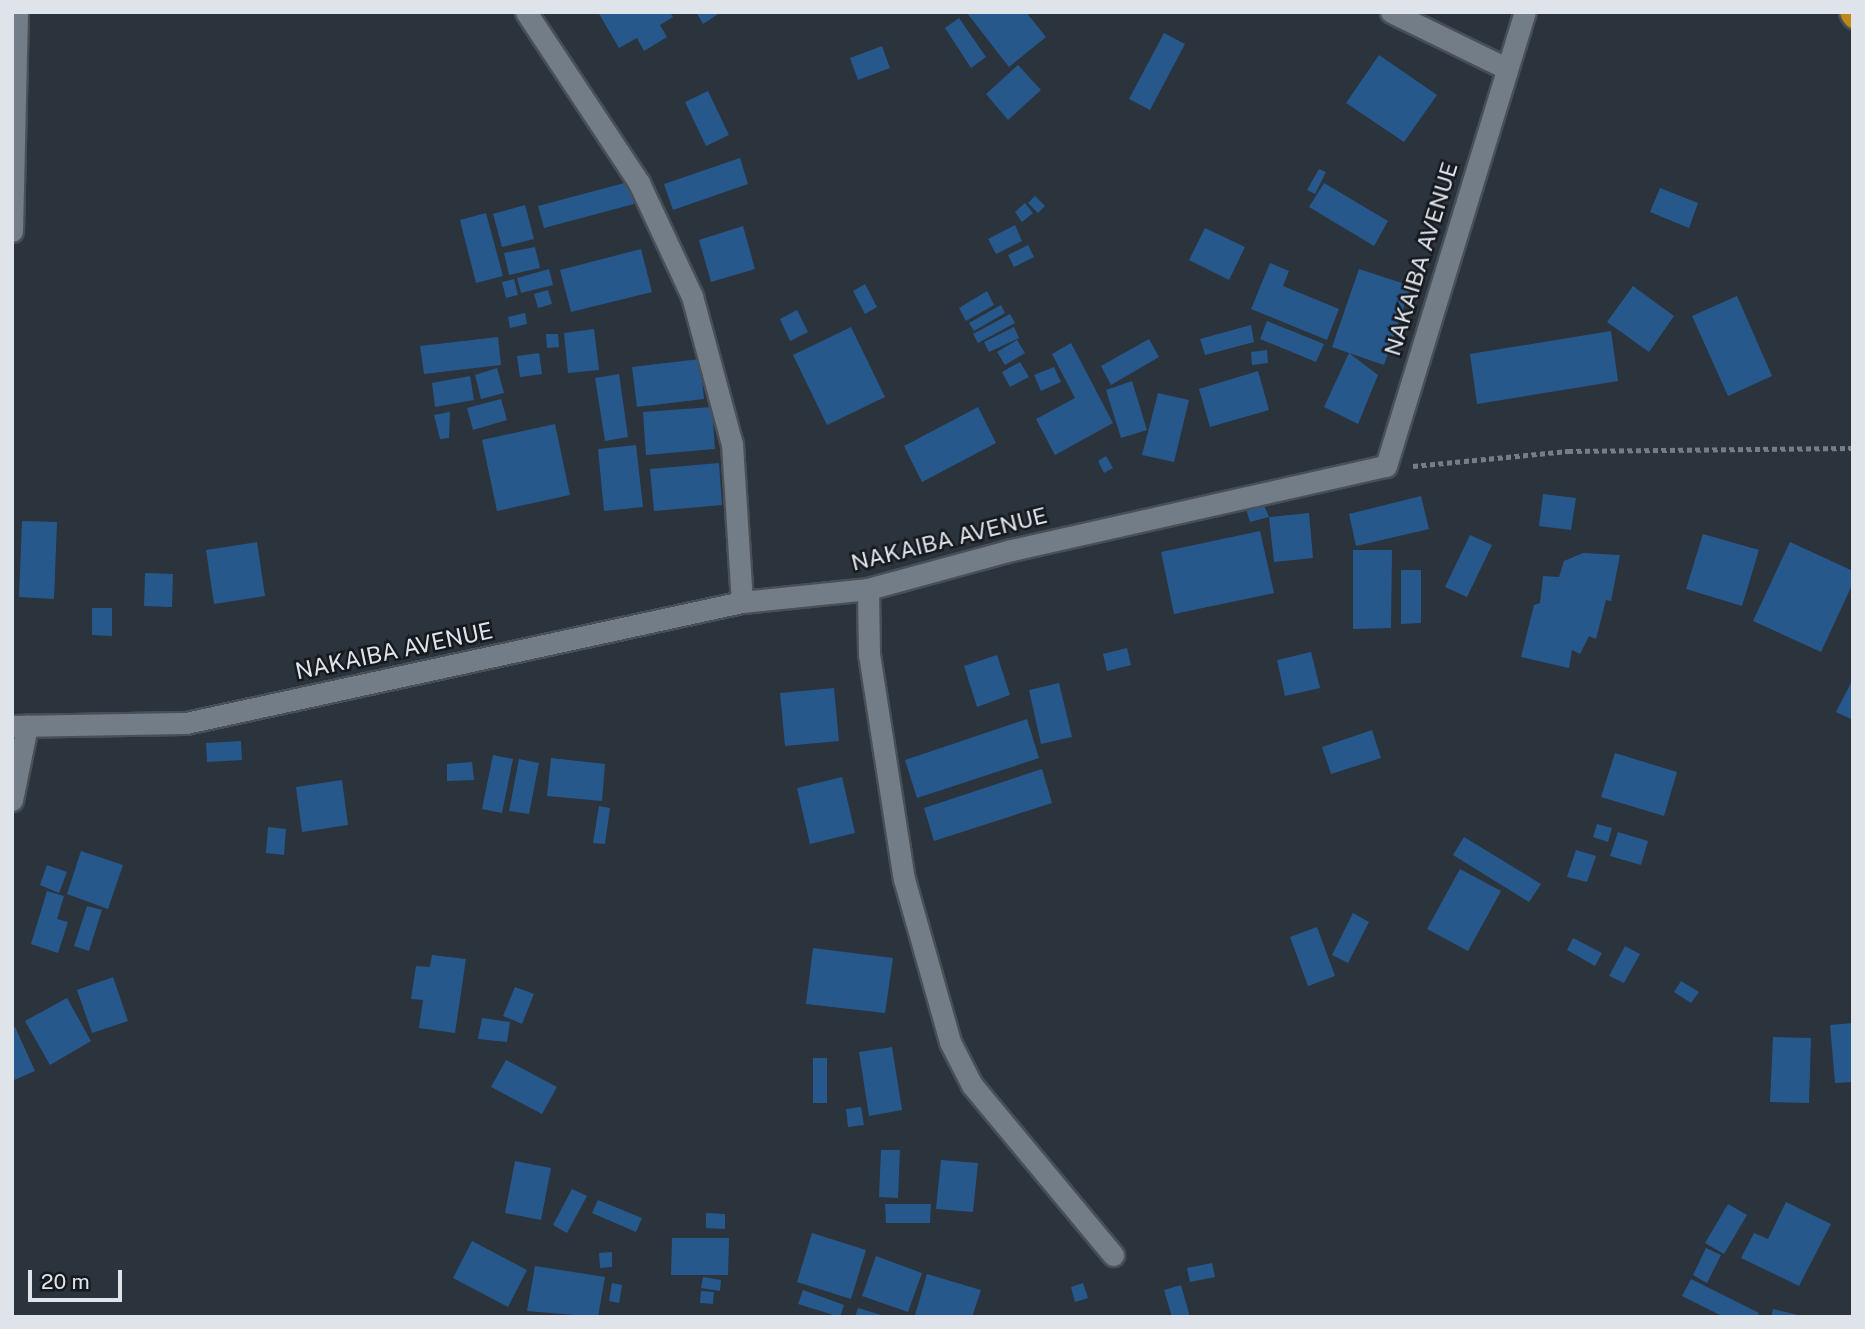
<!DOCTYPE html>
<style>
body{margin:0}
#map{position:relative;width:1865px;height:1329px;overflow:hidden;background:#2b333c;font-family:"Public Sans",sans-serif}
div>[style]{position:absolute}
.building>*{inset:0;background:#27588c}
.path>*{height:4.5px;margin-top:-2.25px;transform-origin:0;background:repeating-linear-gradient(90deg,#767d85 0 5px,transparent 0 8.5px)}
.roads{filter:drop-shadow(2px 0 #484f57) drop-shadow(-2px 0 #484f57) drop-shadow(0 2px #484f57) drop-shadow(0 -2px #484f57)}
.street>*{height:21px;margin:-10.5px;padding:0 10.5px;transform-origin:10.5px;border-radius:10.5px;background:#737d88}
.highway>*{height:21px;margin:-10.5px;padding:0 10.5px;transform-origin:10.5px;border-radius:10.5px;background:#bd8818}
span{translate:-50% -50%;white-space:nowrap;text-align:center;line-height:1.15;-webkit-text-stroke:5px #161a1f;paint-order:stroke}
.street-label{font-size:23px;color:#dfe4ea}
.frame{position:absolute;inset:0;border:14px solid #dfe4ea;pointer-events:none}
.scale{position:absolute;left:28px;top:1270px;width:94px;height:32px;box-sizing:border-box;border:4px solid #dfe4ea;border-top:0;padding-left:9px;font-size:21px;line-height:24px;white-space:nowrap;color:#dfe4ea;-webkit-text-stroke:5px #161a1f;paint-order:stroke}
</style>
<div id="map">
<div class="building">
<i style="clip-path:polygon(598px 12px,670px 12px,673px 17px,660px 25px,667px 37px,644px 51px,637px 38px,619px 48px)"></i>
<i style="clip-path:polygon(696px 12px,721px 12px,703px 24px)"></i>
<i style="clip-path:polygon(1026px 12px,1046px 37px,1009px 67px,967px 13px)"></i>
<i style="clip-path:polygon(959px 18px,986px 57px,971px 68px,945px 28px)"></i>
<i style="clip-path:polygon(1164px 33px,1185px 44px,1150px 110px,1129px 99px)"></i>
<i style="clip-path:polygon(882px 46px,890px 68px,858px 80px,850px 58px)"></i>
<i style="clip-path:polygon(1379px 55px,1437px 95px,1404px 142px,1346px 103px)"></i>
<i style="clip-path:polygon(1018px 65px,1041px 90px,1008px 120px,986px 94px)"></i>
<i style="clip-path:polygon(708px 91px,729px 135px,706px 146px,685px 102px)"></i>
<i style="clip-path:polygon(740px 158px,748px 184px,673px 210px,664px 184px)"></i>
<i style="clip-path:polygon(1319px 169px,1326px 172px,1315px 194px,1307px 190px)"></i>
<i style="clip-path:polygon(628px 182px,634px 204px,544px 228px,538px 206px)"></i>
<i style="clip-path:polygon(1324px 183px,1388px 221px,1374px 246px,1309px 207px)"></i>
<i style="clip-path:polygon(1660px 188px,1698px 203px,1689px 228px,1650px 212px)"></i>
<i style="clip-path:polygon(1035px 196px,1045px 206px,1038px 213px,1028px 203px)"></i>
<i style="clip-path:polygon(1025px 203px,1033px 213px,1022px 222px,1015px 212px)"></i>
<i style="clip-path:polygon(525px 205px,534px 239px,502px 247px,493px 214px)"></i>
<i style="clip-path:polygon(486px 213px,503px 276px,476px 283px,460px 220px)"></i>
<i style="clip-path:polygon(1015px 225px,1022px 241px,996px 254px,988px 239px)"></i>
<i style="clip-path:polygon(743px 226px,755px 269px,711px 282px,699px 240px)"></i>
<i style="clip-path:polygon(1205px 228px,1245px 247px,1229px 280px,1189px 260px)"></i>
<i style="clip-path:polygon(1028px 245px,1034px 257px,1014px 267px,1008px 255px)"></i>
<i style="clip-path:polygon(535px 247px,540px 268px,509px 275px,504px 253px)"></i>
<i style="clip-path:polygon(641px 249px,652px 292px,571px 312px,560px 270px)"></i>
<i style="clip-path:polygon(1270px 263px,1289px 271px,1283px 286px,1339px 309px,1327px 340px,1251px 309px)"></i>
<i style="clip-path:polygon(549px 269px,553px 285px,521px 293px,517px 278px)"></i>
<i style="clip-path:polygon(1359px 269px,1411px 286px,1384px 365px,1349px 353px,1378px 375px,1358px 424px,1324px 407px,1349px 353px,1332px 347px)"></i>
<i style="clip-path:polygon(514px 279px,518px 295px,506px 298px,502px 282px)"></i>
<i style="clip-path:polygon(865px 284px,877px 307px,865px 314px,853px 291px)"></i>
<i style="clip-path:polygon(1633px 286px,1674px 316px,1649px 352px,1607px 322px)"></i>
<i style="clip-path:polygon(548px 290px,552px 304px,538px 308px,534px 294px)"></i>
<i style="clip-path:polygon(987px 291px,994px 305px,966px 321px,959px 308px)"></i>
<i style="clip-path:polygon(1737px 296px,1772px 376px,1728px 396px,1692px 316px)"></i>
<i style="clip-path:polygon(1001px 305px,1005px 313px,974px 331px,969px 323px)"></i>
<i style="clip-path:polygon(797px 310px,808px 332px,790px 341px,780px 319px)"></i>
<i style="clip-path:polygon(525px 313px,527px 324px,510px 328px,508px 317px)"></i>
<i style="clip-path:polygon(1010px 314px,1015px 323px,978px 343px,973px 334px)"></i>
<i style="clip-path:polygon(1267px 321px,1324px 344px,1316px 362px,1260px 339px)"></i>
<i style="clip-path:polygon(1251px 325px,1254px 342px,1205px 355px,1200px 339px)"></i>
<i style="clip-path:polygon(851px 327px,885px 397px,827px 425px,793px 355px)"></i>
<i style="clip-path:polygon(1014px 327px,1019px 338px,989px 352px,984px 342px)"></i>
<i style="clip-path:polygon(594px 329px,599px 370px,568px 373px,564px 333px)"></i>
<i style="clip-path:polygon(1611px 331px,1618px 381px,1477px 404px,1470px 354px)"></i>
<i style="clip-path:polygon(546px 334px,558px 334px,559px 347px,547px 348px)"></i>
<i style="clip-path:polygon(498px 337px,501px 365px,424px 374px,420px 346px)"></i>
<i style="clip-path:polygon(1149px 339px,1159px 357px,1111px 385px,1101px 366px)"></i>
<i style="clip-path:polygon(1017px 340px,1025px 353px,1005px 365px,997px 352px)"></i>
<i style="clip-path:polygon(1071px 343px,1113px 423px,1055px 455px,1036px 419px,1075px 398px,1052px 354px)"></i>
<i style="clip-path:polygon(1267px 350px,1268px 363px,1252px 365px,1251px 352px)"></i>
<i style="clip-path:polygon(539px 353px,542px 374px,520px 377px,517px 356px)"></i>
<i style="clip-path:polygon(700px 359px,704px 399px,637px 407px,632px 367px)"></i>
<i style="clip-path:polygon(1020px 362px,1029px 377px,1010px 387px,1002px 372px)"></i>
<i style="clip-path:polygon(1054px 367px,1061px 382px,1041px 391px,1034px 375px)"></i>
<i style="clip-path:polygon(497px 368px,504px 393px,481px 399px,475px 375px)"></i>
<i style="clip-path:polygon(1258px 371px,1269px 410px,1210px 427px,1199px 389px)"></i>
<i style="clip-path:polygon(619px 374px,628px 437px,605px 441px,595px 378px)"></i>
<i style="clip-path:polygon(470px 376px,474px 400px,435px 407px,432px 383px)"></i>
<i style="clip-path:polygon(1132px 381px,1147px 430px,1121px 438px,1106px 390px)"></i>
<i style="clip-path:polygon(1158px 393px,1189px 400px,1174px 462px,1142px 455px)"></i>
<i style="clip-path:polygon(501px 399px,507px 420px,473px 430px,467px 408px)"></i>
<i style="clip-path:polygon(712px 407px,715px 449px,646px 455px,643px 412px)"></i>
<i style="clip-path:polygon(978px 407px,996px 443px,922px 482px,904px 446px)"></i>
<i style="clip-path:polygon(450px 412px,449px 438px,440px 439px,434px 415px)"></i>
<i style="clip-path:polygon(555px 424px,570px 495px,497px 511px,482px 440px)"></i>
<i style="clip-path:polygon(636px 445px,643px 507px,604px 511px,598px 449px)"></i>
<i style="clip-path:polygon(1106px 456px,1113px 468px,1104px 473px,1098px 461px)"></i>
<i style="clip-path:polygon(719px 463px,722px 505px,654px 511px,650px 469px)"></i>
<i style="clip-path:polygon(1543px 494px,1576px 498px,1571px 530px,1539px 526px)"></i>
<i style="clip-path:polygon(1421px 496px,1429px 529px,1356px 546px,1349px 514px)"></i>
<i style="clip-path:polygon(1263px 503px,1269px 517px,1250px 522px,1246px 509px)"></i>
<i style="clip-path:polygon(1309px 513px,1313px 558px,1274px 562px,1269px 517px)"></i>
<i style="clip-path:polygon(22px 521px,57px 522px,54px 599px,19px 597px)"></i>
<i style="clip-path:polygon(1260px 531px,1274px 593px,1174px 614px,1161px 552px)"></i>
<i style="clip-path:polygon(1703px 534px,1759px 550px,1742px 606px,1686px 589px)"></i>
<i style="clip-path:polygon(1470px 535px,1492px 545px,1467px 597px,1445px 587px)"></i>
<i style="clip-path:polygon(257px 542px,265px 596px,214px 604px,206px 550px)"></i>
<i style="clip-path:polygon(1790px 542px,1853px 571px,1853px 583px,1821px 652px,1753px 621px)"></i>
<i style="clip-path:polygon(1353px 550px,1392px 550px,1391px 628px,1353px 629px)"></i>
<i style="clip-path:polygon(1583px 553px,1620px 555px,1611px 601px,1606px 600px,1596px 639px,1589px 636px,1580px 654px,1572px 650px,1569px 668px,1521px 657px,1534px 605px,1540px 603px,1543px 576px,1559px 577px,1564px 561px)"></i>
<i style="clip-path:polygon(1401px 570px,1421px 570px,1421px 623px,1401px 624px)"></i>
<i style="clip-path:polygon(145px 573px,173px 574px,172px 607px,144px 606px)"></i>
<i style="clip-path:polygon(92px 608px,112px 608px,112px 636px,92px 635px)"></i>
<i style="clip-path:polygon(1127px 648px,1131px 665px,1107px 671px,1103px 654px)"></i>
<i style="clip-path:polygon(1311px 652px,1320px 688px,1285px 696px,1277px 660px)"></i>
<i style="clip-path:polygon(997px 655px,1010px 695px,977px 707px,964px 666px)"></i>
<i style="clip-path:polygon(1853px 679px,1853px 720px,1836px 712px)"></i>
<i style="clip-path:polygon(1059px 683px,1072px 737px,1041px 744px,1029px 690px)"></i>
<i style="clip-path:polygon(834px 688px,839px 741px,785px 746px,780px 693px)"></i>
<i style="clip-path:polygon(1027px 719px,1039px 758px,917px 798px,905px 760px)"></i>
<i style="clip-path:polygon(1372px 730px,1381px 758px,1331px 774px,1322px 747px)"></i>
<i style="clip-path:polygon(241px 741px,242px 760px,207px 762px,206px 743px)"></i>
<i style="clip-path:polygon(1615px 753px,1677px 772px,1664px 816px,1601px 797px)"></i>
<i style="clip-path:polygon(493px 755px,513px 759px,502px 813px,482px 809px)"></i>
<i style="clip-path:polygon(551px 758px,605px 764px,602px 801px,547px 796px)"></i>
<i style="clip-path:polygon(519px 759px,539px 763px,529px 814px,509px 811px)"></i>
<i style="clip-path:polygon(472px 762px,474px 780px,447px 781px,447px 764px)"></i>
<i style="clip-path:polygon(1042px 769px,1052px 803px,934px 841px,924px 808px)"></i>
<i style="clip-path:polygon(842px 777px,855px 833px,810px 844px,797px 788px)"></i>
<i style="clip-path:polygon(342px 780px,348px 825px,302px 832px,296px 787px)"></i>
<i style="clip-path:polygon(599px 806px,610px 808px,605px 844px,593px 843px)"></i>
<i style="clip-path:polygon(1597px 824px,1612px 828px,1608px 842px,1593px 837px)"></i>
<i style="clip-path:polygon(268px 827px,286px 829px,284px 855px,266px 853px)"></i>
<i style="clip-path:polygon(1618px 832px,1648px 841px,1641px 865px,1610px 856px)"></i>
<i style="clip-path:polygon(1464px 837px,1541px 884px,1529px 902px,1453px 855px)"></i>
<i style="clip-path:polygon(1576px 850px,1596px 856px,1587px 882px,1567px 877px)"></i>
<i style="clip-path:polygon(81px 851px,123px 865px,108px 909px,67px 894px)"></i>
<i style="clip-path:polygon(47px 865px,67px 872px,59px 893px,40px 885px)"></i>
<i style="clip-path:polygon(1460px 869px,1501px 891px,1468px 951px,1427px 929px)"></i>
<i style="clip-path:polygon(47px 891px,64px 896px,57px 919px,68px 922px,58px 953px,31px 944px)"></i>
<i style="clip-path:polygon(87px 906px,102px 910px,89px 951px,74px 946px)"></i>
<i style="clip-path:polygon(1353px 913px,1369px 922px,1348px 963px,1332px 955px)"></i>
<i style="clip-path:polygon(1317px 927px,1335px 976px,1308px 986px,1290px 937px)"></i>
<i style="clip-path:polygon(1573px 938px,1602px 953px,1595px 966px,1567px 950px)"></i>
<i style="clip-path:polygon(1625px 946px,1640px 954px,1624px 983px,1609px 976px)"></i>
<i style="clip-path:polygon(813px 948px,893px 958px,885px 1013px,806px 1004px)"></i>
<i style="clip-path:polygon(432px 955px,466px 959px,455px 1033px,419px 1028px,423px 1000px,411px 999px,416px 966px,430px 967px)"></i>
<i style="clip-path:polygon(113px 977px,128px 1021px,92px 1033px,77px 990px)"></i>
<i style="clip-path:polygon(1681px 981px,1699px 992px,1691px 1003px,1674px 992px)"></i>
<i style="clip-path:polygon(515px 987px,534px 994px,522px 1024px,503px 1016px)"></i>
<i style="clip-path:polygon(67px 998px,91px 1041px,50px 1065px,25px 1021px)"></i>
<i style="clip-path:polygon(482px 1018px,510px 1022px,507px 1042px,478px 1039px)"></i>
<i style="clip-path:polygon(1853px 1023px,1853px 1082px,1835px 1083px,1830px 1025px)"></i>
<i style="clip-path:polygon(15px 1027px,35px 1071px,12px 1081px,12px 1028px)"></i>
<i style="clip-path:polygon(1773px 1037px,1811px 1038px,1809px 1103px,1770px 1102px)"></i>
<i style="clip-path:polygon(892px 1047px,902px 1110px,869px 1116px,859px 1052px)"></i>
<i style="clip-path:polygon(813px 1058px,827px 1058px,827px 1103px,813px 1103px)"></i>
<i style="clip-path:polygon(506px 1060px,557px 1087px,542px 1114px,491px 1087px)"></i>
<i style="clip-path:polygon(861px 1107px,864px 1125px,848px 1127px,846px 1109px)"></i>
<i style="clip-path:polygon(881px 1150px,900px 1150px,898px 1198px,879px 1197px)"></i>
<i style="clip-path:polygon(941px 1160px,978px 1163px,973px 1212px,936px 1209px)"></i>
<i style="clip-path:polygon(515px 1161px,551px 1168px,541px 1220px,505px 1213px)"></i>
<i style="clip-path:polygon(572px 1189px,587px 1196px,567px 1233px,553px 1225px)"></i>
<i style="clip-path:polygon(598px 1200px,642px 1218px,636px 1232px,592px 1213px)"></i>
<i style="clip-path:polygon(1786px 1202px,1831px 1224px,1799px 1286px,1741px 1258px,1754px 1233px,1768px 1239px)"></i>
<i style="clip-path:polygon(885px 1204px,931px 1204px,930px 1223px,886px 1223px)"></i>
<i style="clip-path:polygon(1728px 1204px,1747px 1215px,1724px 1254px,1705px 1243px)"></i>
<i style="clip-path:polygon(706px 1213px,725px 1214px,725px 1229px,706px 1228px)"></i>
<i style="clip-path:polygon(812px 1233px,866px 1250px,851px 1299px,797px 1282px)"></i>
<i style="clip-path:polygon(672px 1238px,729px 1238px,728px 1275px,671px 1275px)"></i>
<i style="clip-path:polygon(472px 1241px,527px 1270px,508px 1307px,453px 1278px)"></i>
<i style="clip-path:polygon(1706px 1248px,1721px 1255px,1707px 1283px,1693px 1275px)"></i>
<i style="clip-path:polygon(612px 1252px,612px 1267px,600px 1268px,599px 1253px)"></i>
<i style="clip-path:polygon(876px 1256px,922px 1273px,908px 1312px,862px 1296px)"></i>
<i style="clip-path:polygon(1212px 1263px,1215px 1277px,1190px 1282px,1187px 1268px)"></i>
<i style="clip-path:polygon(535px 1266px,605px 1277px,598px 1317px,527px 1311px)"></i>
<i style="clip-path:polygon(927px 1274px,981px 1290px,972px 1317px,915px 1315px)"></i>
<i style="clip-path:polygon(703px 1277px,721px 1280px,720px 1291px,701px 1288px)"></i>
<i style="clip-path:polygon(1691px 1279px,1759px 1313px,1757px 1317px,1724px 1317px,1682px 1296px)"></i>
<i style="clip-path:polygon(612px 1283px,622px 1285px,619px 1303px,609px 1301px)"></i>
<i style="clip-path:polygon(1083px 1283px,1088px 1298px,1075px 1302px,1071px 1287px)"></i>
<i style="clip-path:polygon(1181px 1285px,1190px 1317px,1172px 1317px,1164px 1290px)"></i>
<i style="clip-path:polygon(803px 1290px,844px 1305px,840px 1317px,798px 1304px)"></i>
<i style="clip-path:polygon(701px 1291px,714px 1292px,713px 1304px,700px 1303px)"></i>
<i style="clip-path:polygon(858px 1308px,885px 1316px,885px 1317px,855px 1317px)"></i>
<i style="clip-path:polygon(1773px 1309px,1802px 1316px,1802px 1317px,1771px 1317px)"></i>
</div>
<div class="path">
<i style="left:1413px;top:466px;width:156px;rotate:-5.5deg"></i>
<i style="left:1568px;top:451px;width:285px;rotate:-0.6deg"></i>
</div>
<div class="roads">
<div class="street">
<i style="left:526px;top:12px;width:205px;rotate:56.5deg"></i>
<i style="left:639px;top:183px;width:125px;rotate:64.9deg"></i>
<i style="left:692px;top:296px;width:153px;rotate:74.9deg"></i>
<i style="left:732px;top:444px;width:158px;rotate:86.4deg"></i>
<i style="left:1391px;top:12px;width:128px;rotate:26deg"></i>
<i style="left:12px;top:231px;width:219px;rotate:-88.7deg"></i>
<i style="left:868px;top:589px;width:65px;rotate:89.1deg"></i>
<i style="left:869px;top:654px;width:228px;rotate:81.2deg"></i>
<i style="left:904px;top:879px;width:169px;rotate:74.2deg"></i>
<i style="left:950px;top:1042px;width:48px;rotate:62.9deg"></i>
<i style="left:972px;top:1085px;width:221px;rotate:50.3deg"></i>
<i style="left:12px;top:726px;width:174px;rotate:-1deg"></i>
<i style="left:186px;top:723px;width:569px;rotate:-12.28deg"></i>
<i style="left:742px;top:602px;width:127px;rotate:-5.9deg"></i>
<i style="left:868px;top:589px;width:149px;rotate:-15.2deg"></i>
<i style="left:1012px;top:550px;width:383px;rotate:-12.7deg"></i>
<i style="left:1386px;top:466px;width:475px;rotate:-73deg"></i>
<i style="left:12px;top:800px;width:76px;rotate:-78.5deg"></i>
</div>
<div class="highway">
<i style="left:1850px;top:12px;width:6px;rotate:59deg"></i>
</div>
</div>
<div class="street-label">
<span style="left:1421px;top:259px;rotate:-73deg">NAKAIBA AVENUE</span>
<span style="left:949px;top:539px;rotate:-14deg">NAKAIBA AVENUE</span>
<span style="left:394px;top:651px;rotate:-12deg">NAKAIBA AVENUE</span>
</div>
<div class="frame"></div>
<div class="scale">20 m</div>
</div>
